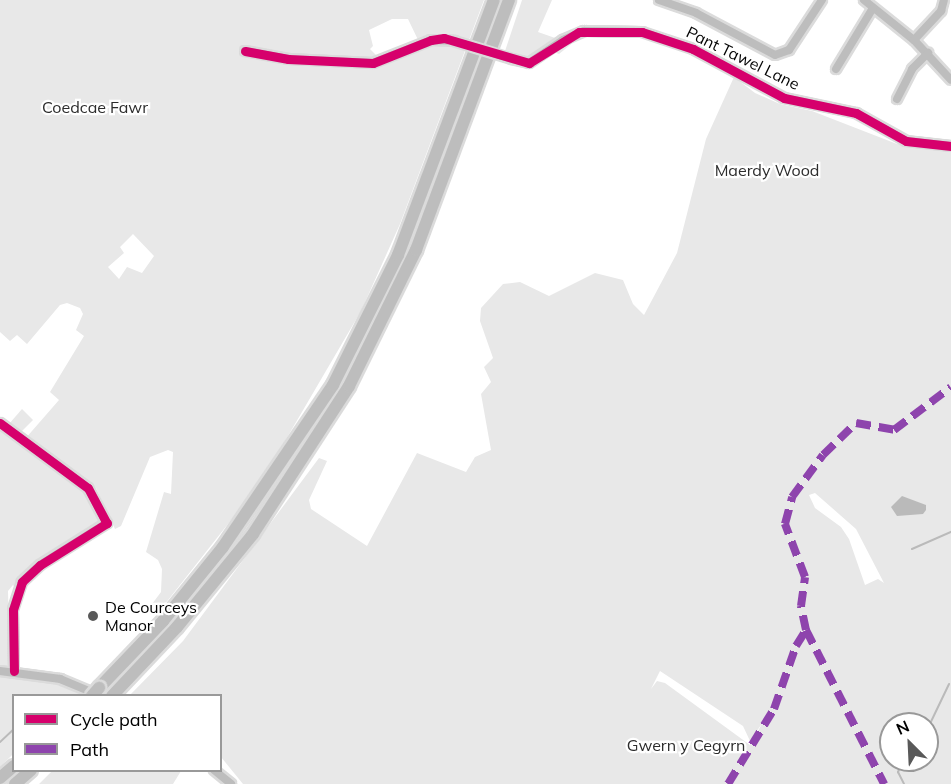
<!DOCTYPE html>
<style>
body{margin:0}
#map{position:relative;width:951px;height:784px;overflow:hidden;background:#fff;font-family:Mulish,sans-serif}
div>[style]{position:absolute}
.green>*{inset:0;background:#e8e8e8}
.water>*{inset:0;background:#bababa}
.stream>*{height:2px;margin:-1px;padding:0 1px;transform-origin:1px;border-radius:1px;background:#bababa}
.roads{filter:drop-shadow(2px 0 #dbdbdb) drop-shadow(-2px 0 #dbdbdb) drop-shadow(0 2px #dbdbdb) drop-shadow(0 -2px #dbdbdb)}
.minor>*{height:8px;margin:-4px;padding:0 4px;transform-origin:4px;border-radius:4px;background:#bdbdbd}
.highway>*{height:12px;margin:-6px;padding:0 6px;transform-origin:6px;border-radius:6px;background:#bdbdbd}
.bridges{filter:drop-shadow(2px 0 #dbdbdb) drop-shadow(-2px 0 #dbdbdb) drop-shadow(0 2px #dbdbdb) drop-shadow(0 -2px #dbdbdb)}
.minor-bridge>*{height:8px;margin:-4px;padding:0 4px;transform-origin:4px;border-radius:4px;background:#bdbdbd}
.highway-bridge>*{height:12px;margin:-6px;padding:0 6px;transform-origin:6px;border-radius:6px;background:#bdbdbd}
.quiet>*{height:8px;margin-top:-4px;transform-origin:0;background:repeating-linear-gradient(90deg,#8e44ad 0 15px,transparent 0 23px)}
.cycleway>*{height:9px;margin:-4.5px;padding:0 4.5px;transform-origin:4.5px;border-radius:4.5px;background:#d6006c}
.dots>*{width:16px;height:16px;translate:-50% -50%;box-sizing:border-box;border:3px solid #fff;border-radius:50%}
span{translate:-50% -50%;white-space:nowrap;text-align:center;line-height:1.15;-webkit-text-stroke:4.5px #fff;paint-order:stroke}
.street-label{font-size:16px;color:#000}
.park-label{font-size:16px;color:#2c2c2c}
.poi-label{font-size:16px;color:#000}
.left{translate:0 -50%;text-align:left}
.legend{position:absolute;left:12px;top:694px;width:210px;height:78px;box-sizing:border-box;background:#fff;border:2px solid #999;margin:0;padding:8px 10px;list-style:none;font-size:18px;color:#000}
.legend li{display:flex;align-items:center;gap:12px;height:30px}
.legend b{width:30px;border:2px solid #999}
.north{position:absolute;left:879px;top:712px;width:60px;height:60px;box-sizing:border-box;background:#fff;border:2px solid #999;border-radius:50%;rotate:336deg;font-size:16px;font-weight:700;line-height:24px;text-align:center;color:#000}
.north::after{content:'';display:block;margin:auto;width:21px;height:27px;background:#595959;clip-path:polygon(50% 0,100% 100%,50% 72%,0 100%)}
</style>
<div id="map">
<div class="green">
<i style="clip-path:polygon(evenodd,0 0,484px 0,400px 224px,361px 311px,261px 482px,161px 609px,152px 604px,161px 592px,162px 569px,158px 560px,146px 552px,164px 492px,171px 494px,173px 452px,168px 450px,150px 457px,121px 526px,115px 529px,96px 488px,25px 439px,59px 400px,50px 392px,84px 336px,76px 330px,83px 314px,80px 308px,67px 303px,60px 305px,27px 344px,17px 335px,10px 341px,0 332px,0 0,392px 19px,408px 19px,420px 44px,378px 57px,370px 49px,373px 46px,369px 30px,392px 19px,0 0,133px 234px,154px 256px,142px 273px,127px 267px,119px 279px,108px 267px,124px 253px,120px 247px,133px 234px)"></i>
<i style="clip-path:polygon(522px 0,552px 0,538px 32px,558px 39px,570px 36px,575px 41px,559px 54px,551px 51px,519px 61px,504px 54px)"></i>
<i style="clip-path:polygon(evenodd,734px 77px,755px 93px,780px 104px,812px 111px,897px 144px,951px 150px,951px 784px,243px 784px,221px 757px,220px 696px,129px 696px,183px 641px,319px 458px,327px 461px,309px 500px,311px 509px,367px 546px,417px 453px,466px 472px,475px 457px,491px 450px,481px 394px,491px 382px,484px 367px,493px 358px,480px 321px,481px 308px,503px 284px,520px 282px,549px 296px,595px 273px,623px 280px,633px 304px,644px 315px,677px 253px,706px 139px,734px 77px,815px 493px,856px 529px,884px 583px,878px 579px,865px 585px,849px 539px,841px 527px,815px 508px,809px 495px,815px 493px,734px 77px,660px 671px,743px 726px,750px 741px,763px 722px,750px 745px,665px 683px,657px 681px,651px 689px,660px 671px,734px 77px,891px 724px,927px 724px,927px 760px,891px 760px,891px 724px)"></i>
<i style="clip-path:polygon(22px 409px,33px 420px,20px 433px,9px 424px)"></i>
<i style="clip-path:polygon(0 428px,86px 490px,102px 519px,17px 590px,13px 585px,8px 591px,10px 667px,0 668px)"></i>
<i style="clip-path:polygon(0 673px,85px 688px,78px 695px,14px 696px,13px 754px,0 767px)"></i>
<i style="clip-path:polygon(52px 771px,52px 770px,181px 771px,173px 784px,39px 784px)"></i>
</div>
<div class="water">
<i style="clip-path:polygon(902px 496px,926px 505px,926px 510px,923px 514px,897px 516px,891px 507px)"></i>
</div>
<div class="stream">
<i style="left:912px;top:549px;width:43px;rotate:-23.6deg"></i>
<i style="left:927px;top:730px;width:51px;rotate:-64.4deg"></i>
<i style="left:0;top:742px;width:19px;rotate:-43deg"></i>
<i style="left:902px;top:760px;width:13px;rotate:108deg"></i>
<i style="left:898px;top:772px;width:13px;rotate:63deg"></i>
</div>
<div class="roads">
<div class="minor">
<i style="left:659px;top:0;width:39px;rotate:19deg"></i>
<i style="left:696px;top:13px;width:89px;rotate:28deg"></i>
<i style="left:775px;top:55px;width:15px;rotate:-20deg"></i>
<i style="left:789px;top:50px;width:60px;rotate:-56.6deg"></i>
<i style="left:864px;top:0;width:64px;rotate:38.7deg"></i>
<i style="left:914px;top:40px;width:54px;rotate:47.2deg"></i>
<i style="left:914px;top:40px;width:40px;rotate:-47deg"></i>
<i style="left:941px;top:11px;width:11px;rotate:-75deg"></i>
<i style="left:245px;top:51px;width:44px;rotate:10.5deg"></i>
<i style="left:288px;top:59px;width:85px;rotate:2.7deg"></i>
<i style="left:373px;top:63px;width:62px;rotate:-21.6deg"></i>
<i style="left:431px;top:40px;width:23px;rotate:2deg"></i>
<i style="left:512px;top:59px;width:17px;rotate:13deg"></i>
<i style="left:529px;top:63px;width:41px;rotate:-34.1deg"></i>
<i style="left:563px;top:40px;width:23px;rotate:-23deg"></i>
<i style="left:584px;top:31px;width:58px;rotate:1deg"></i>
<i style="left:642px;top:32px;width:54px;rotate:18.4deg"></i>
<i style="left:693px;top:49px;width:103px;rotate:28.3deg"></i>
<i style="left:784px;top:98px;width:74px;rotate:11.8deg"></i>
<i style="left:856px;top:113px;width:57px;rotate:29.2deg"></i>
<i style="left:906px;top:141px;width:45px;rotate:6.3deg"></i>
<i style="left:836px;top:69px;width:71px;rotate:-58.8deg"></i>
<i style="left:897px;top:99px;width:34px;rotate:-63deg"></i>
<i style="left:912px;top:69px;width:23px;rotate:-45deg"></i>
<i style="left:0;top:423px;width:109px;rotate:36.5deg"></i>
<i style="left:88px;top:488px;width:40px;rotate:62deg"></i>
<i style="left:107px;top:523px;width:79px;rotate:147.9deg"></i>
<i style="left:40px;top:565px;width:25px;rotate:137deg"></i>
<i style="left:22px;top:582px;width:29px;rotate:108deg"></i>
<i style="left:13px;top:610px;width:61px;rotate:89.1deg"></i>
<i style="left:0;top:671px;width:61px;rotate:7.6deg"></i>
<i style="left:60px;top:679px;width:44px;rotate:22.5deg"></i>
<i style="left:214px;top:770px;width:22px;rotate:39deg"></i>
</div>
<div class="highway">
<i style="left:99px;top:688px;width:93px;rotate:-46.3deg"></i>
<i style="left:163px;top:621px;width:95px;rotate:-51deg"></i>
<i style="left:223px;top:547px;width:196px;rotate:-55.8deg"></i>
<i style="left:333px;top:385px;width:145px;rotate:-63.4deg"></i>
<i style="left:398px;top:255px;width:272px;rotate:-69.4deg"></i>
<i style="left:112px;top:696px;width:95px;rotate:-46.7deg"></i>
<i style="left:177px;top:627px;width:120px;rotate:-50.7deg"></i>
<i style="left:253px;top:534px;width:176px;rotate:-57deg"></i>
<i style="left:349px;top:386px;width:152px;rotate:-63.8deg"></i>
<i style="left:416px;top:250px;width:267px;rotate:-69.6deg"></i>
<i style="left:0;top:778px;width:18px;rotate:-41deg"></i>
<i style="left:15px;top:784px;width:21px;rotate:-41deg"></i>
</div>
</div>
<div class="bridges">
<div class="minor-bridge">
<i style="left:454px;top:41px;width:61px;rotate:17.2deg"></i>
</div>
<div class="highway-bridge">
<i style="left:92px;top:696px;width:11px;rotate:-49deg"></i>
</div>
</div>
<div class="quiet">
<i style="left:806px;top:630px;width:173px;rotate:63.1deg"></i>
<i style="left:728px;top:784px;width:88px;rotate:-58.5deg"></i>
<i style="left:774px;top:709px;width:67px;rotate:-70.8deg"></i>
<i style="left:796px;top:646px;width:19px;rotate:-58deg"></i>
<i style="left:806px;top:630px;width:25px;rotate:-102deg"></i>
<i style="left:801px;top:606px;width:29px;rotate:-82deg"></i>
<i style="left:805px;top:577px;width:57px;rotate:-110.7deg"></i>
<i style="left:785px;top:524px;width:28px;rotate:-75deg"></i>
<i style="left:792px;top:497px;width:52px;rotate:-53.6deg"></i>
<i style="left:823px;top:455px;width:46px;rotate:-44.1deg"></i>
<i style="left:856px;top:423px;width:39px;rotate:10deg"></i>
<i style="left:894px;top:430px;width:71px;rotate:-37deg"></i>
</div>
<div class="cycleway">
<i style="left:245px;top:51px;width:44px;rotate:10.5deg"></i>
<i style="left:288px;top:59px;width:85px;rotate:2.7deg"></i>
<i style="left:373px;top:63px;width:62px;rotate:-21.6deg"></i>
<i style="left:431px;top:40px;width:13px;rotate:-9deg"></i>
<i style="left:444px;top:38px;width:89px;rotate:16.4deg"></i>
<i style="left:529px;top:63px;width:59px;rotate:-31.8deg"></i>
<i style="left:579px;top:32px;width:63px"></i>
<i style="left:642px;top:32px;width:54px;rotate:18.4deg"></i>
<i style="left:693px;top:49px;width:103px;rotate:28.3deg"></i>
<i style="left:784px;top:98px;width:74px;rotate:11.8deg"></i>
<i style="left:856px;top:113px;width:57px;rotate:29.2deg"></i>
<i style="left:906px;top:141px;width:45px;rotate:6.3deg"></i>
<i style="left:0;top:423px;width:109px;rotate:36.5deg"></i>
<i style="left:88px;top:488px;width:40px;rotate:62deg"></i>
<i style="left:107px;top:523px;width:79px;rotate:147.9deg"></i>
<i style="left:40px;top:565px;width:25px;rotate:137deg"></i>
<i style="left:22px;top:582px;width:29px;rotate:108deg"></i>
<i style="left:13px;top:610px;width:61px;rotate:89.1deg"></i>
</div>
<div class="dots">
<i style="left:93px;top:616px;background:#595959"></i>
</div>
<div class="street-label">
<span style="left:743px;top:58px;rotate:26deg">Pant Tawel Lane</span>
</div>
<div class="park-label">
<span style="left:95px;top:107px">Coedcae Fawr</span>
<span style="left:767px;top:170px">Maerdy Wood</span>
<span style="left:686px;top:745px">Gwern y Cegyrn</span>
</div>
<div class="poi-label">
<span class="left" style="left:105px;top:616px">De Courceys<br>Manor</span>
</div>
<ul class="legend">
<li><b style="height:8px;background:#d6006c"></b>Cycle path</li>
<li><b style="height:8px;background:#8e44ad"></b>Path</li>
</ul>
<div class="north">N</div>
</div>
